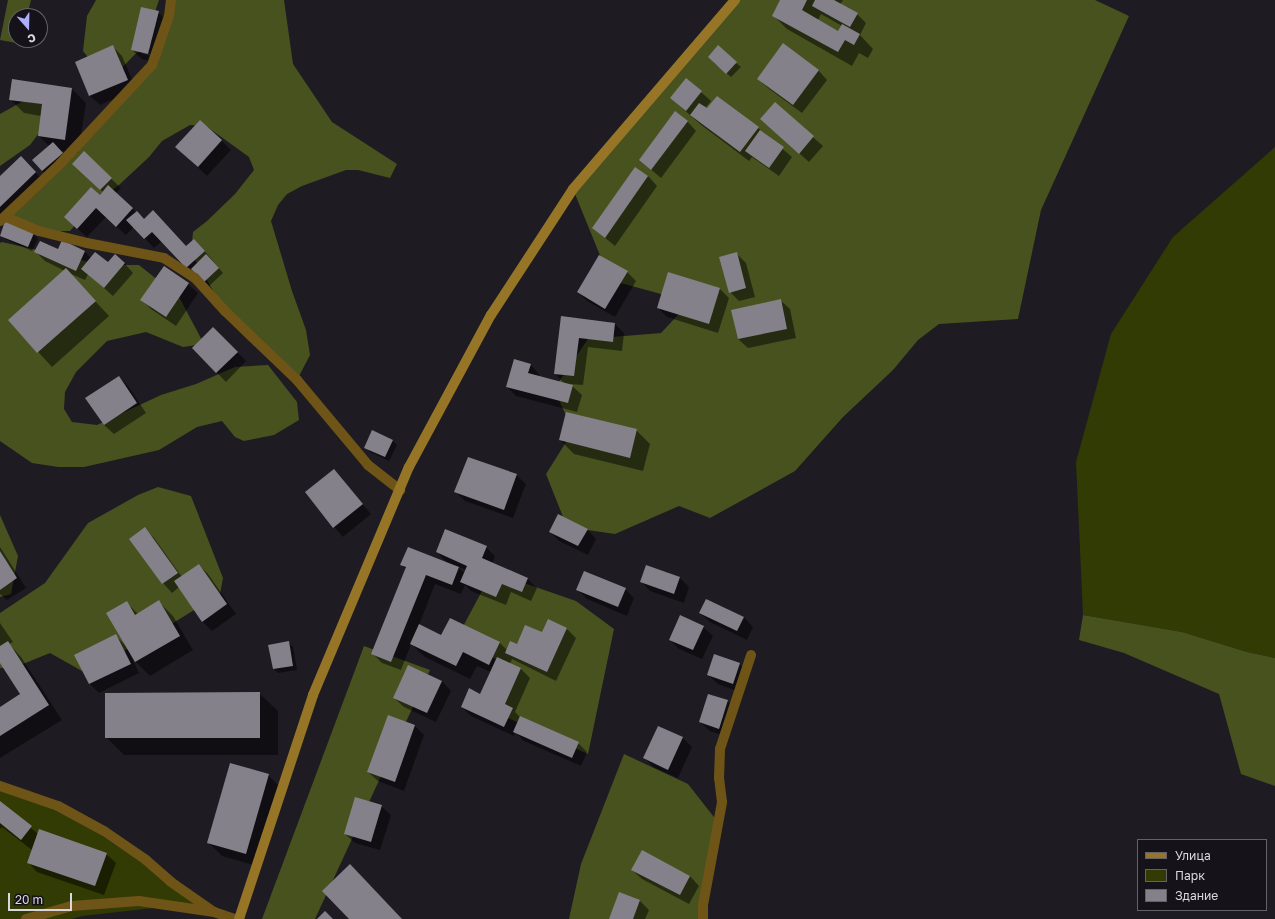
<!DOCTYPE html>
<meta charset="utf-8">
<style>
body{margin:0}
#map{position:relative;width:1275px;height:919px;overflow:hidden;background:#1e1c22;font-family:"Golos Text",sans-serif}
div>[style]{position:absolute}
.green>*{inset:0;background:#313b03}
.forest>*{inset:0;background:#47521e}
.shadow>*{inset:0;background:#0007}
.building>*{inset:0;background:#85818a}
.lane>*{height:10px;margin:-5px;padding:0 5px;transform-origin:5px;border-radius:5px;background:#6e5416}
.street>*{height:10px;margin:-5px;padding:0 5px;transform-origin:5px;border-radius:5px;background:#6e5416}
.secondary>*{height:10px;margin:-5px;padding:0 5px;transform-origin:5px;border-radius:5px;background:#967527}
span{translate:-50% -50%;white-space:nowrap;text-align:center;line-height:1.15;-webkit-text-stroke:4px #151319;paint-order:stroke}
.legend{position:absolute;left:1137px;top:839px;width:130px;height:72px;box-sizing:border-box;background:#151319;border:1px solid #646267;margin:0;padding:5px 7px;list-style:none;font-size:12px;color:#dad8dd}
.legend li{display:flex;align-items:center;gap:8px;height:20px}
.legend b{width:20px;border:1px solid #646267}
.north{position:absolute;left:8px;top:8px;width:40px;height:40px;box-sizing:border-box;background:#151319;border:1px solid #646267;border-radius:50%;rotate:160deg;font-size:11px;font-weight:700;line-height:16px;text-align:center;color:#dad8dd}
.north::after{content:'';display:block;margin:auto;width:14px;height:18px;background:#adaffb;clip-path:polygon(50% 0,100% 100%,50% 72%,0 100%)}
.scale{position:absolute;left:8px;top:893px;width:64px;height:18px;box-sizing:border-box;border:2px solid #dad8dd;border-top:0;padding-left:5px;font-size:12px;line-height:14px;white-space:nowrap;color:#dad8dd;-webkit-text-stroke:3px #151319;paint-order:stroke}
</style>
<div id="map">
<div class="green">
<i style="clip-path:polygon(1275px 147px,1275px 658px,1247px 652px,1182px 632px,1083px 615px,1076px 462px,1111px 334px,1173px 237px)"></i>
<i style="clip-path:polygon(0 786px,58px 806px,214px 912px,154px 908px,82px 916px,71px 919px,0 919px)"></i>
</div>
<div class="forest">
<i style="clip-path:polygon(8px 0,31px 0,27px 16px,16px 16px,16px 40px,23px 40px,22px 44px,0 40px)"></i>
<i style="clip-path:polygon(96px 0,159px 0,144px 45px,114px 76px,98px 70px,83px 51px,87px 16px)"></i>
<i style="clip-path:polygon(171px 0,284px 0,293px 64px,332px 122px,397px 164px,390px 178px,358px 170px,346px 170px,302px 186px,287px 194px,278px 205px,271px 221px,292px 291px,306px 330px,310px 355px,297px 380px,225px 311px,191px 253px,193px 232px,207px 221px,235px 194px,254px 170px,249px 157px,206px 126px,190px 125px,162px 141px,149px 157px,119px 185px,95px 203px,70px 231px,39px 231px,6px 217px,152px 65px)"></i>
<i style="clip-path:polygon(735px 0,1095px 0,1129px 16px,1041px 210px,1018px 319px,939px 324px,918px 340px,893px 370px,843px 417px,795px 471px,710px 518px,679px 506px,615px 534px,567px 527px,546px 474px,573px 431px,554px 389px,588px 339px,661px 333px,690px 302px,610px 280px,573px 189px)"></i>
<i style="clip-path:polygon(36px 94px,54px 113px,30px 145px,0 166px,0 114px)"></i>
<i style="clip-path:polygon(2px 242px,102px 265px,139px 265px,179px 297px,204px 344px,183px 347px,146px 332px,107px 341px,76px 372px,65px 392px,64px 409px,72px 422px,97px 425px,161px 395px,196px 384px,235px 367px,268px 365px,297px 402px,299px 420px,274px 435px,244px 441px,235px 437px,222px 421px,197px 427px,159px 450px,84px 467px,58px 467px,32px 463px,0 441px,0 243px)"></i>
<i style="clip-path:polygon(158px 487px,191px 496px,223px 578px,220px 594px,144px 641px,82px 671px,50px 653px,13px 668px,0 668px,0 613px,45px 583px,88px 523px,138px 495px)"></i>
<i style="clip-path:polygon(0 515px,18px 556px,11px 594px,0 597px)"></i>
<i style="clip-path:polygon(492px 572px,576px 601px,614px 629px,588px 754px,481px 706px,505px 665px,458px 636px)"></i>
<i style="clip-path:polygon(1083px 615px,1182px 632px,1247px 652px,1275px 658px,1275px 786px,1241px 774px,1219px 694px,1124px 653px,1079px 640px)"></i>
<i style="clip-path:polygon(364px 646px,430px 670px,315px 919px,262px 919px)"></i>
<i style="clip-path:polygon(624px 754px,688px 784px,717px 821px,700px 919px,569px 919px,581px 864px)"></i>
</div>
<div class="shadow">
<i style="clip-path:polygon(evenodd,782px 0,843px 0,840px 5px,857px 14px,866px 23px,860px 35px,873px 49px,868px 58px,859px 53px,852px 66px,787px 29px,773px 15px,782px 0,821px 14px,842px 26px,839px 32px,818px 20px,821px 14px)"></i>
<i style="clip-path:polygon(evenodd,158px 12px,167px 21px,158px 63px,142px 59px,132px 50px,158px 12px,142px 52px,154px 55px,153px 56px,142px 54px,142px 52px)"></i>
<i style="clip-path:polygon(113px 47px,122px 56px,136px 89px,100px 105px,90px 96px,76px 63px)"></i>
<i style="clip-path:polygon(713px 62px,736px 63px,741px 67px,731px 77px)"></i>
<i style="clip-path:polygon(818px 70px,827px 80px,802px 113px,768px 88px,758px 79px)"></i>
<i style="clip-path:polygon(686px 79px,711px 101px,705px 108px,758px 128px,792px 157px,779px 176px,752px 157px,749px 161px,700px 124px,671px 98px)"></i>
<i style="clip-path:polygon(72px 89px,86px 103px,78px 153px,60px 151px,66px 158px,47px 175px,42px 171px,50px 147px,39px 136px,41px 116px,24px 113px,10px 99px)"></i>
<i style="clip-path:polygon(775px 104px,823px 146px,809px 162px,761px 119px)"></i>
<i style="clip-path:polygon(687px 121px,696px 131px,661px 178px,640px 160px)"></i>
<i style="clip-path:polygon(221px 140px,231px 150px,207px 176px,177px 147px)"></i>
<i style="clip-path:polygon(84px 153px,121px 188px,116px 193px,144px 220px,186px 247px,203px 249px,223px 273px,209px 286px,198px 275px,196px 277px,162px 241px,154px 248px,134px 227px,126px 235px,106px 217px,87px 237px,74px 226px,103px 192px,83px 173px)"></i>
<i style="clip-path:polygon(21px 158px,45px 182px,0 216px,0 177px)"></i>
<i style="clip-path:polygon(648px 176px,657px 186px,615px 246px,593px 228px)"></i>
<i style="clip-path:polygon(33px 234px,38px 238px,32px 251px,5px 239px,1px 235px)"></i>
<i style="clip-path:polygon(62px 242px,85px 252px,91px 258px,108px 263px,124px 263px,133px 273px,113px 296px,88px 274px,85px 280px,69px 273px,109px 316px,52px 367px,9px 320px,65px 271px,45px 261px,36px 252px,58px 250px)"></i>
<i style="clip-path:polygon(737px 254px,746px 263px,755px 297px,739px 301px,730px 292px)"></i>
<i style="clip-path:polygon(627px 272px,636px 281px,615px 317px,587px 301px,578px 292px)"></i>
<i style="clip-path:polygon(188px 284px,198px 293px,176px 326px,151px 309px,141px 299px)"></i>
<i style="clip-path:polygon(720px 289px,729px 298px,718px 333px,667px 317px,658px 308px)"></i>
<i style="clip-path:polygon(780px 300px,790px 309px,796px 338px,748px 348px,738px 339px)"></i>
<i style="clip-path:polygon(562px 318px,615px 324px,624px 333px,622px 351px,588px 347px,583px 385px,570px 384px,582px 395px,577px 412px,516px 396px,507px 387px,530px 364px,539px 374px,539px 377px,565px 384px,555px 374px)"></i>
<i style="clip-path:polygon(213px 328px,246px 361px,226px 382px,193px 348px)"></i>
<i style="clip-path:polygon(119px 377px,128px 386px,146px 413px,114px 434px,104px 425px,87px 398px)"></i>
<i style="clip-path:polygon(636px 430px,650px 444px,643px 471px,574px 454px,560px 440px)"></i>
<i style="clip-path:polygon(373px 432px,393px 441px,397px 445px,389px 461px,370px 452px,366px 447px)"></i>
<i style="clip-path:polygon(334px 470px,371px 514px,343px 537px,334px 527px)"></i>
<i style="clip-path:polygon(516px 475px,526px 484px,513px 518px,465px 501px,456px 492px)"></i>
<i style="clip-path:polygon(145px 529px,154px 538px,182px 577px,199px 565px,208px 574px,236px 614px,212px 631px,202px 621px,179px 587px,172px 593px,163px 583px)"></i>
<i style="clip-path:polygon(587px 529px,596px 539px,588px 555px,559px 541px,550px 532px)"></i>
<i style="clip-path:polygon(0 547px,26px 588px,7px 600px,0 594px)"></i>
<i style="clip-path:polygon(evenodd,486px 547px,495px 556px,492px 564px,528px 579px,537px 588px,531px 601px,511px 592px,506px 605px,471px 591px,465px 585px,461px 594px,435px 584px,419px 625px,442px 636px,450px 619px,500px 643px,507px 650px,542px 634px,549px 621px,567px 629px,576px 638px,556px 681px,512px 659px,510px 664px,521px 669px,530px 678px,515px 712px,521px 718px,578px 743px,587px 752px,581px 766px,524px 741px,515px 732px,514px 736px,471px 716px,462px 707px,481px 695px,491px 672px,477px 666px,470px 679px,425px 657px,411px 644px,401px 670px,382px 663px,373px 654px,406px 570px,402px 565px,448px 564px,437px 552px,486px 547px,457px 566px,466px 570px,465px 574px,457px 566px)"></i>
<i style="clip-path:polygon(646px 566px,680px 578px,689px 587px,684px 603px,650px 591px,641px 581px)"></i>
<i style="clip-path:polygon(625px 589px,634px 598px,627px 616px,587px 599px,578px 590px)"></i>
<i style="clip-path:polygon(159px 602px,173px 616px,193px 650px,150px 676px,136px 662px,131px 654px,130px 654px,139px 673px,99px 693px,90px 684px,116px 636px,125px 645px,127px 603px,138px 614px)"></i>
<i style="clip-path:polygon(700px 613px,744px 617px,753px 627px,747px 640px,710px 622px)"></i>
<i style="clip-path:polygon(0 623px,13px 642px,9px 644px,21px 657px,62px 720px,0 758px,0 708px,22px 695px,0 661px)"></i>
<i style="clip-path:polygon(703px 627px,713px 636px,702px 659px,679px 649px,670px 640px)"></i>
<i style="clip-path:polygon(288px 642px,293px 647px,297px 670px,278px 673px,274px 669px)"></i>
<i style="clip-path:polygon(739px 664px,749px 673px,742px 693px,718px 684px,708px 675px)"></i>
<i style="clip-path:polygon(409px 666px,442px 681px,451px 691px,436px 722px,404px 707px,394px 698px)"></i>
<i style="clip-path:polygon(259px 693px,278px 711px,278px 755px,124px 755px,106px 737px)"></i>
<i style="clip-path:polygon(727px 701px,737px 710px,728px 737px,710px 731px,700px 722px)"></i>
<i style="clip-path:polygon(388px 717px,415px 726px,424px 735px,404px 791px,378px 781px,368px 772px)"></i>
<i style="clip-path:polygon(659px 727px,683px 738px,692px 747px,678px 778px,653px 767px,644px 757px)"></i>
<i style="clip-path:polygon(268px 775px,282px 789px,260px 867px,222px 856px,208px 842px)"></i>
<i style="clip-path:polygon(0 802px,38px 834px,106px 854px,116px 863px,104px 895px,37px 872px,28px 862px,32px 850px,2px 827px,0 829px)"></i>
<i style="clip-path:polygon(381px 806px,391px 815px,380px 850px,355px 843px,345px 834px)"></i>
<i style="clip-path:polygon(642px 852px,690px 876px,699px 886px,689px 904px,642px 879px,632px 870px)"></i>
<i style="clip-path:polygon(620px 893px,640px 901px,649px 910px,645px 919px,610px 919px)"></i>
</div>
<div class="building">
<i style="clip-path:polygon(780px 0,807px 0,802px 10px,838px 31px,842px 24px,860px 34px,854px 45px,845px 40px,838px 52px,772px 16px)"></i>
<i style="clip-path:polygon(815px 0,834px 0,858px 13px,850px 27px,812px 6px)"></i>
<i style="clip-path:polygon(141px 7px,159px 11px,148px 54px,131px 50px)"></i>
<i style="clip-path:polygon(783px 43px,819px 70px,793px 105px,757px 79px)"></i>
<i style="clip-path:polygon(113px 45px,128px 80px,89px 96px,75px 62px)"></i>
<i style="clip-path:polygon(718px 45px,737px 62px,726px 74px,708px 57px)"></i>
<i style="clip-path:polygon(686px 78px,702px 91px,686px 111px,670px 98px)"></i>
<i style="clip-path:polygon(12px 79px,72px 88px,65px 140px,38px 136px,42px 104px,9px 100px)"></i>
<i style="clip-path:polygon(717px 96px,759px 127px,740px 152px,690px 115px,699px 103px,707px 108px)"></i>
<i style="clip-path:polygon(775px 102px,814px 136px,799px 154px,760px 119px)"></i>
<i style="clip-path:polygon(675px 111px,688px 121px,651px 170px,639px 160px)"></i>
<i style="clip-path:polygon(200px 120px,222px 140px,198px 167px,175px 147px)"></i>
<i style="clip-path:polygon(760px 130px,784px 147px,769px 168px,745px 151px)"></i>
<i style="clip-path:polygon(53px 142px,63px 153px,42px 171px,32px 160px)"></i>
<i style="clip-path:polygon(84px 151px,112px 178px,100px 190px,72px 164px)"></i>
<i style="clip-path:polygon(21px 156px,36px 172px,0 207px,0 176px)"></i>
<i style="clip-path:polygon(635px 167px,648px 176px,605px 238px,592px 228px)"></i>
<i style="clip-path:polygon(108px 185px,133px 208px,116px 227px,96px 208px,77px 229px,64px 217px,91px 187px,100px 195px)"></i>
<i style="clip-path:polygon(153px 210px,186px 246px,194px 239px,205px 251px,186px 268px,152px 232px,144px 239px,126px 220px,137px 211px,144px 219px)"></i>
<i style="clip-path:polygon(5px 221px,34px 233px,28px 247px,0 236px)"></i>
<i style="clip-path:polygon(62px 240px,85px 251px,76px 271px,34px 252px,40px 241px,58px 249px)"></i>
<i style="clip-path:polygon(95px 252px,108px 262px,115px 254px,125px 263px,104px 288px,81px 269px)"></i>
<i style="clip-path:polygon(737px 252px,746px 288px,729px 293px,719px 257px)"></i>
<i style="clip-path:polygon(206px 254px,219px 268px,204px 282px,191px 269px)"></i>
<i style="clip-path:polygon(599px 255px,628px 271px,605px 309px,577px 292px)"></i>
<i style="clip-path:polygon(164px 266px,189px 283px,166px 317px,140px 300px)"></i>
<i style="clip-path:polygon(66px 268px,96px 301px,37px 353px,8px 320px)"></i>
<i style="clip-path:polygon(668px 272px,720px 288px,709px 324px,657px 308px)"></i>
<i style="clip-path:polygon(781px 299px,787px 329px,738px 339px,731px 310px)"></i>
<i style="clip-path:polygon(561px 316px,615px 323px,613px 342px,579px 338px,574px 376px,554px 374px)"></i>
<i style="clip-path:polygon(213px 327px,238px 352px,216px 373px,192px 348px)"></i>
<i style="clip-path:polygon(514px 359px,531px 364px,528px 373px,573px 385px,568px 403px,506px 387px)"></i>
<i style="clip-path:polygon(119px 376px,137px 403px,104px 425px,85px 398px)"></i>
<i style="clip-path:polygon(566px 412px,637px 429px,630px 458px,559px 440px)"></i>
<i style="clip-path:polygon(372px 430px,393px 440px,385px 457px,364px 448px)"></i>
<i style="clip-path:polygon(468px 457px,517px 474px,504px 510px,454px 492px)"></i>
<i style="clip-path:polygon(334px 469px,363px 504px,333px 528px,305px 492px)"></i>
<i style="clip-path:polygon(558px 514px,588px 529px,578px 546px,549px 532px)"></i>
<i style="clip-path:polygon(145px 527px,178px 573px,162px 584px,129px 539px)"></i>
<i style="clip-path:polygon(445px 529px,487px 546px,482px 558px,528px 578px,522px 592px,502px 584px,496px 597px,460px 582px,467px 566px,436px 552px)"></i>
<i style="clip-path:polygon(408px 547px,459px 567px,452px 585px,426px 575px,391px 662px,371px 654px,406px 567px,400px 565px)"></i>
<i style="clip-path:polygon(0 551px,17px 578px,0 590px)"></i>
<i style="clip-path:polygon(199px 564px,227px 604px,202px 622px,174px 581px)"></i>
<i style="clip-path:polygon(646px 565px,680px 577px,674px 594px,640px 582px)"></i>
<i style="clip-path:polygon(584px 571px,626px 588px,618px 607px,576px 590px)"></i>
<i style="clip-path:polygon(706px 599px,744px 617px,737px 631px,699px 613px)"></i>
<i style="clip-path:polygon(159px 600px,180px 636px,135px 662px,106px 613px,127px 601px,135px 615px)"></i>
<i style="clip-path:polygon(680px 615px,704px 626px,693px 650px,669px 640px)"></i>
<i style="clip-path:polygon(450px 618px,500px 642px,489px 665px,463px 652px,456px 666px,410px 644px,419px 624px,441px 635px)"></i>
<i style="clip-path:polygon(548px 619px,567px 628px,547px 672px,505px 653px,510px 641px,517px 644px,525px 625px,542px 632px)"></i>
<i style="clip-path:polygon(116px 634px,131px 664px,89px 684px,74px 655px)"></i>
<i style="clip-path:polygon(8px 641px,49px 705px,0 736px,0 707px,20px 694px,0 663px,0 646px)"></i>
<i style="clip-path:polygon(289px 641px,293px 666px,273px 669px,268px 645px)"></i>
<i style="clip-path:polygon(714px 654px,740px 663px,733px 684px,707px 675px)"></i>
<i style="clip-path:polygon(497px 657px,521px 668px,505px 704px,513px 708px,504px 727px,461px 707px,469px 688px,480px 694px)"></i>
<i style="clip-path:polygon(408px 665px,442px 681px,427px 713px,393px 698px)"></i>
<i style="clip-path:polygon(260px 692px,260px 738px,105px 738px,105px 693px)"></i>
<i style="clip-path:polygon(708px 694px,728px 700px,719px 729px,699px 722px)"></i>
<i style="clip-path:polygon(388px 715px,415px 725px,395px 782px,367px 772px)"></i>
<i style="clip-path:polygon(520px 716px,579px 742px,572px 758px,513px 732px)"></i>
<i style="clip-path:polygon(658px 726px,683px 737px,668px 770px,643px 758px)"></i>
<i style="clip-path:polygon(230px 763px,269px 774px,246px 854px,207px 843px)"></i>
<i style="clip-path:polygon(355px 797px,382px 805px,371px 842px,344px 834px)"></i>
<i style="clip-path:polygon(0 801px,32px 826px,21px 840px,0 823px)"></i>
<i style="clip-path:polygon(39px 829px,107px 853px,95px 886px,27px 863px)"></i>
<i style="clip-path:polygon(642px 850px,690px 876px,680px 895px,631px 870px)"></i>
<i style="clip-path:polygon(350px 864px,402px 919px,349px 919px,322px 891px)"></i>
<i style="clip-path:polygon(619px 892px,640px 900px,633px 919px,609px 919px)"></i>
<i style="clip-path:polygon(325px 911px,333px 919px,317px 919px)"></i>
</div>
<div class="lane">
<i style="left:6px;top:217px;width:36px;rotate:23deg"></i>
<i style="left:39px;top:231px;width:49px;rotate:14deg"></i>
<i style="left:87px;top:243px;width:78px;rotate:11deg"></i>
<i style="left:164px;top:258px;width:37px;rotate:33deg"></i>
<i style="left:195px;top:278px;width:45px;rotate:47.7deg"></i>
<i style="left:225px;top:311px;width:100px;rotate:43.8deg"></i>
<i style="left:297px;top:380px;width:111px;rotate:50.1deg"></i>
<i style="left:368px;top:465px;width:41px;rotate:38deg"></i>
<i style="left:0;top:786px;width:61px;rotate:19deg"></i>
<i style="left:58px;top:806px;width:52px;rotate:28.5deg"></i>
<i style="left:104px;top:831px;width:51px;rotate:34.6deg"></i>
<i style="left:146px;top:860px;width:33px;rotate:41deg"></i>
<i style="left:171px;top:882px;width:52px;rotate:34.9deg"></i>
<i style="left:26px;top:919px;width:48px;rotate:-15.8deg"></i>
<i style="left:72px;top:906px;width:67px;rotate:-4.3deg"></i>
<i style="left:139px;top:901px;width:76px;rotate:8.3deg"></i>
<i style="left:214px;top:912px;width:21px;rotate:19deg"></i>
<i style="left:703px;top:919px;width:14px;rotate:-90deg"></i>
<i style="left:703px;top:905px;width:105px;rotate:-79.5deg"></i>
<i style="left:722px;top:802px;width:24px;rotate:-97deg"></i>
<i style="left:719px;top:778px;width:29px;rotate:-88deg"></i>
<i style="left:720px;top:749px;width:99px;rotate:-71.7deg"></i>
</div>
<div class="street">
<i style="left:0;top:221px;width:83px;rotate:-43.5deg"></i>
<i style="left:60px;top:164px;width:135px;rotate:-47.1deg"></i>
<i style="left:152px;top:65px;width:52px;rotate:-70.9deg"></i>
<i style="left:169px;top:16px;width:16px;rotate:-83deg"></i>
</div>
<div class="secondary">
<i style="left:239px;top:919px;width:236px;rotate:-71.7deg"></i>
<i style="left:313px;top:695px;width:247px;rotate:-67.2deg"></i>
<i style="left:409px;top:467px;width:173px;rotate:-61.7deg"></i>
<i style="left:491px;top:315px;width:150px;rotate:-56.9deg"></i>
<i style="left:573px;top:189px;width:249px;rotate:-49.4deg"></i>
</div>
<ul class="legend">
<li><b style="height:5px;background:#967527"></b>Улица</li>
<li><b style="height:11px;background:#313b03"></b>Парк</li>
<li><b style="height:11px;background:#85818a"></b>Здание</li>
</ul>
<div class="north">С</div>
<div class="scale">20 m</div>
</div>
